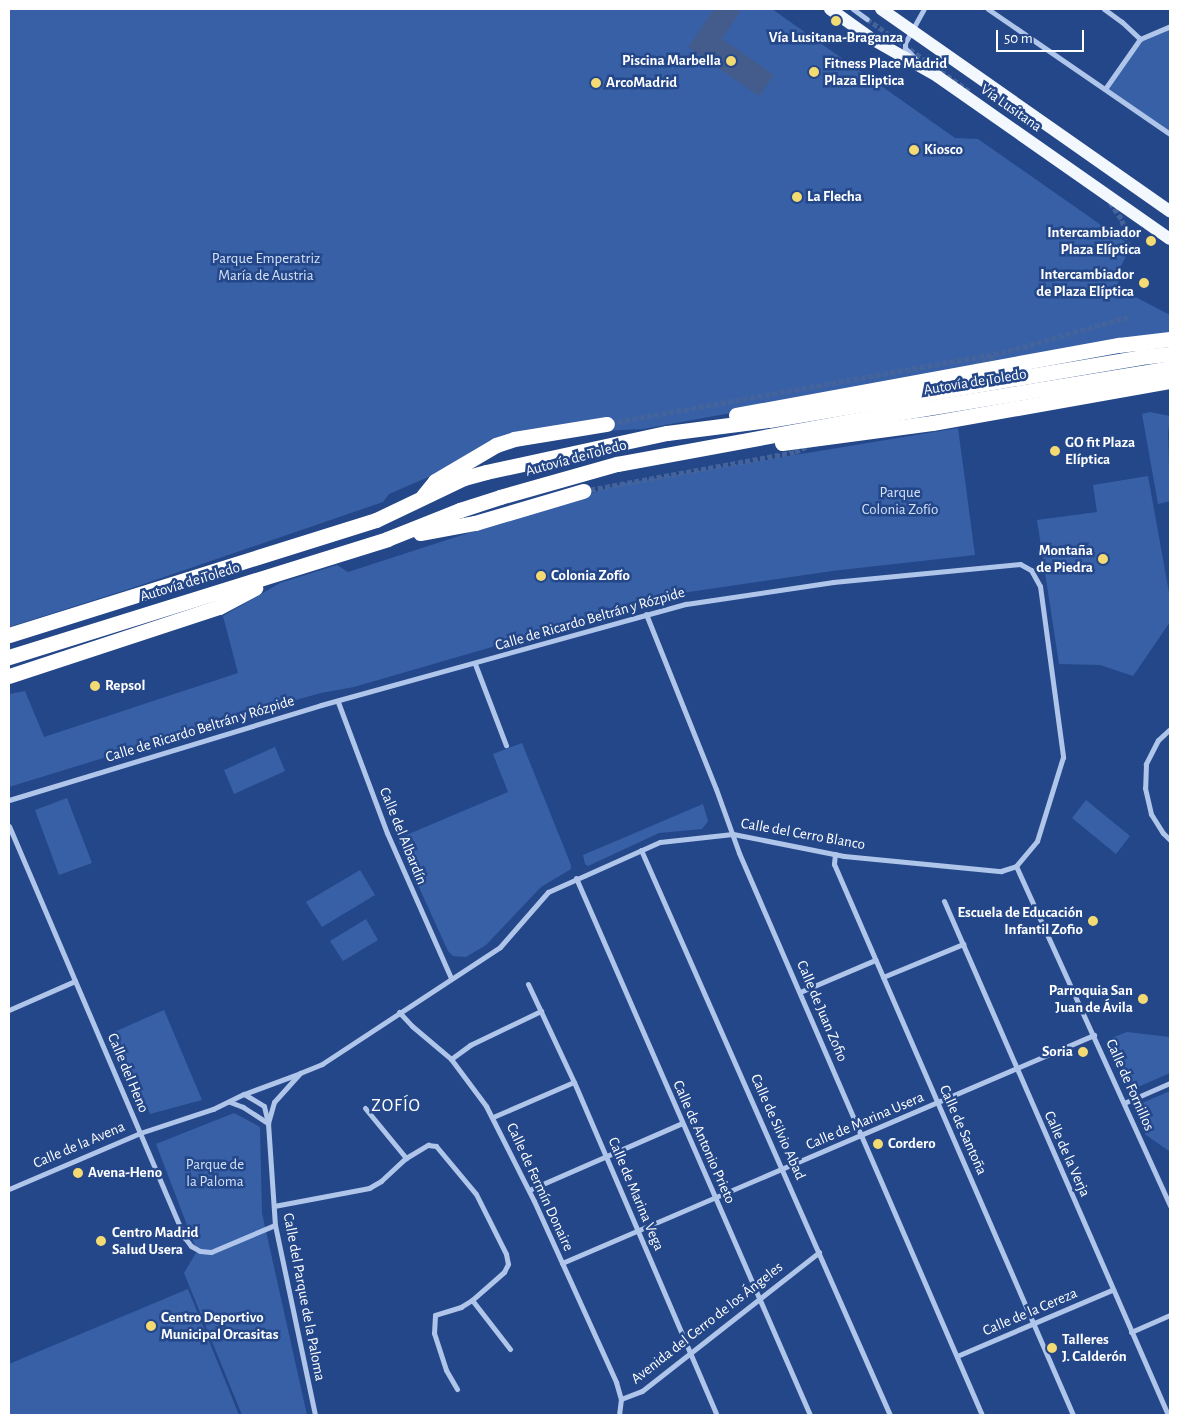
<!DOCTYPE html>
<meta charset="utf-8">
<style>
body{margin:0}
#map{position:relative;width:1179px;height:1424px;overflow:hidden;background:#244789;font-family:"Alegreya Sans",sans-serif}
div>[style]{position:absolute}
.green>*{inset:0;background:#3860a6}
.water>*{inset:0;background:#435c8c}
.minor-tunnel>*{height:5px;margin-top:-2.5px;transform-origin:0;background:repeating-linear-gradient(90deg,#45639b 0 5px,transparent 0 7.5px)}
.pedestrian>*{height:4.5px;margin:-2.25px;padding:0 2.25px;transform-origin:2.25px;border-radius:2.25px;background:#b0c5ea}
.minor>*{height:5px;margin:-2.5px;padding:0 2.5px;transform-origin:2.5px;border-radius:2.5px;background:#b0c5ea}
.primary>*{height:12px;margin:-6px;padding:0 6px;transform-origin:6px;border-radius:6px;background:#f3f7fe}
.motorway>*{height:15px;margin:-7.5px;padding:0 7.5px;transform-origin:7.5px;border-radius:7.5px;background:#fff}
.dots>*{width:14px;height:14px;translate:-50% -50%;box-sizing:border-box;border:2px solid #244789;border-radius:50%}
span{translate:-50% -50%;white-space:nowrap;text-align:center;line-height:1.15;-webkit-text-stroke:5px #244789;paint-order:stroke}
.poi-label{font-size:15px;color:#fff;font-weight:700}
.right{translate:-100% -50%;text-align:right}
.left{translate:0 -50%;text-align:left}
.street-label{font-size:15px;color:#fff}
.park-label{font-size:15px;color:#d4e1f7}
.quarter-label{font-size:18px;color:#fff;letter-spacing:1px}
.frame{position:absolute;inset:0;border:10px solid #fff;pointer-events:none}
.scale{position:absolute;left:996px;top:30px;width:88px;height:22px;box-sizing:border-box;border:2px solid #fff;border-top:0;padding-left:6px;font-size:15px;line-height:18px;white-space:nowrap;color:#fff;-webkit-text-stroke:4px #244789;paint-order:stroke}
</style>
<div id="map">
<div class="green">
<i style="clip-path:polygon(9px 9px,772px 9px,955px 138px,978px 139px,1131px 246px,1116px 276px,1120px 279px,1116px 287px,1170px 315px,1170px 329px,1168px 334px,643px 429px,503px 436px,447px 469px,389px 494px,383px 502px,129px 589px,9px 627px)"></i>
<i style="clip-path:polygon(1170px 26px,1170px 134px,1105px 89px,1140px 39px)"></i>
<i style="clip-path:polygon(1150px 412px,1170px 416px,1168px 433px,1170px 501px,1158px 504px,1142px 414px)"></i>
<i style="clip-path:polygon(958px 428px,975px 555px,832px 571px,675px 594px,354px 687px,321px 693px,256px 711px,9px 787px,9px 694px,25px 691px,44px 737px,238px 673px,223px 616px,280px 583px,337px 565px,348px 572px,620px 484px)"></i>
<i style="clip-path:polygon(1148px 476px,1170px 598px,1170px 622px,1133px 676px,1100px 665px,1059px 664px,1037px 520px,1097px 512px,1093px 485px)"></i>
<i style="clip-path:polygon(522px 743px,571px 865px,571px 869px,541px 887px,486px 945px,466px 957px,453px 956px,448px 951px,397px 839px,508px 792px,493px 754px)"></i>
<i style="clip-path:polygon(275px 747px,285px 771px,234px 794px,224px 770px)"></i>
<i style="clip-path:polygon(67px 798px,92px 863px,59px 875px,35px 810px)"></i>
<i style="clip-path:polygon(1086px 800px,1130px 836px,1116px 854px,1072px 818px)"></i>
<i style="clip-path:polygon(703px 804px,708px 821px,702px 829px,659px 833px,588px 866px,585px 864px,583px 855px)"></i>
<i style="clip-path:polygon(360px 870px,375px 895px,322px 927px,306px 902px)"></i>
<i style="clip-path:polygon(366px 919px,378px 940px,343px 961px,330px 941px)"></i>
<i style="clip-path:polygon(164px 1010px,202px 1100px,150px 1114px,114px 1032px)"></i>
<i style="clip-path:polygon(1127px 1032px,1170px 1037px,1170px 1073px,1138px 1087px,1132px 1088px,1126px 1084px,1106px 1040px)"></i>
<i style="clip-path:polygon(1170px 1091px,1170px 1155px,1169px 1151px,1146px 1135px,1133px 1107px)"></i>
<i style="clip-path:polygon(234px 1113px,260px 1127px,262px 1213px,307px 1415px,242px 1415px,184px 1273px,197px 1251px,156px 1144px)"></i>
<i style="clip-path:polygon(188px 1289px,239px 1415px,9px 1415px,9px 1364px)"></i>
</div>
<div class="water">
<i style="clip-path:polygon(714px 9px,736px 9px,740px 12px,722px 39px,774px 75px,759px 96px,688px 47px)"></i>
</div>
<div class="minor-tunnel">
<i style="left:867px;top:19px;width:125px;rotate:35.2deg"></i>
<i style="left:1110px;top:202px;width:22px;rotate:56deg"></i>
<i style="left:1122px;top:220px;width:24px;rotate:75deg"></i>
<i style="left:975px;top:365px;width:21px;rotate:-25deg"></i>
<i style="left:610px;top:423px;width:397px;rotate:-10.2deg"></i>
<i style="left:1001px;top:353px;width:132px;rotate:-15.8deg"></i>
<i style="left:583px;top:491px;width:216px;rotate:-10.4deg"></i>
<i style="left:795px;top:452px;width:17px;rotate:-25deg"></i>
</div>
<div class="pedestrian">
<i style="left:9px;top:1010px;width:72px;rotate:-23.7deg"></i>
</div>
<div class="minor">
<i style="left:853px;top:9px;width:17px;rotate:36deg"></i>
<i style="left:988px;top:9px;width:221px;rotate:34.5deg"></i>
<i style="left:1104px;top:9px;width:22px;rotate:36deg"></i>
<i style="left:1122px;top:22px;width:25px;rotate:43deg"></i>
<i style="left:914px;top:57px;width:13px;rotate:-135deg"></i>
<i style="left:905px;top:48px;width:5px;rotate:-90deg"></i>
<i style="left:905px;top:43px;width:39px;rotate:-61deg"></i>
<i style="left:1105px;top:89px;width:61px;rotate:-55deg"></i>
<i style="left:1140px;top:39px;width:33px;rotate:-23deg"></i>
<i style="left:646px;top:614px;width:188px;rotate:68.2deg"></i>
<i style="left:716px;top:789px;width:68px;rotate:70.2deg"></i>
<i style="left:739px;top:853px;width:612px;rotate:66.62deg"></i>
<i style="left:475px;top:664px;width:87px;rotate:69.1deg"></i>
<i style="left:338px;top:702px;width:140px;rotate:69.5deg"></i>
<i style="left:387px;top:833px;width:158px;rotate:66.2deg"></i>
<i style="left:1170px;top:729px;width:16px;rotate:137deg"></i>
<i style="left:1158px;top:740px;width:27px;rotate:117deg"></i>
<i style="left:1146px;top:764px;width:24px;rotate:92deg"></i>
<i style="left:1145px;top:788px;width:27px;rotate:77deg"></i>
<i style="left:1151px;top:814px;width:22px;rotate:58deg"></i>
<i style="left:1163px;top:833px;width:10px;rotate:45deg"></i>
<i style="left:9px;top:800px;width:326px;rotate:-16.9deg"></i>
<i style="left:321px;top:705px;width:379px;rotate:-15.5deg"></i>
<i style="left:686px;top:604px;width:149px;rotate:-8.5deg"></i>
<i style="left:833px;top:582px;width:188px;rotate:-5.5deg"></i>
<i style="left:1020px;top:564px;width:13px;rotate:29deg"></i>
<i style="left:1031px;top:570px;width:18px;rotate:61deg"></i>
<i style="left:1040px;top:586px;width:173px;rotate:82.3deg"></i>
<i style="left:1063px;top:757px;width:88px;rotate:107.2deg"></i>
<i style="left:1037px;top:841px;width:33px;rotate:130deg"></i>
<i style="left:9px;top:826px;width:448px;rotate:66.9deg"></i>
<i style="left:185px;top:1238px;width:10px;rotate:53deg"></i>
<i style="left:191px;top:1246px;width:10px;rotate:29deg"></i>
<i style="left:200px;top:1251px;width:11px;rotate:5deg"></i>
<i style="left:211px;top:1252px;width:69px;rotate:-22.9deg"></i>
<i style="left:641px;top:850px;width:617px;rotate:66.22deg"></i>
<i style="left:835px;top:854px;width:10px;rotate:96deg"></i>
<i style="left:834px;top:864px;width:601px;rotate:66.55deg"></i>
<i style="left:1016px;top:866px;width:373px;rotate:65.6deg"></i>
<i style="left:576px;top:878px;width:586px;rotate:66.45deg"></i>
<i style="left:944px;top:901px;width:561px;rotate:66.45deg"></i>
<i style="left:883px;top:977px;width:87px;rotate:-22.4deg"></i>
<i style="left:528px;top:984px;width:108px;rotate:64.9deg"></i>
<i style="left:574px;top:1082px;width:362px;rotate:66.8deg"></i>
<i style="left:800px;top:992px;width:82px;rotate:-23.1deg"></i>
<i style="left:399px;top:1012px;width:19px;rotate:47deg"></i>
<i style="left:412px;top:1026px;width:51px;rotate:40.2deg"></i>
<i style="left:451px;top:1059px;width:59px;rotate:53.3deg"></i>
<i style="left:486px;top:1106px;width:106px;rotate:63.2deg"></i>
<i style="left:534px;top:1201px;width:199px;rotate:65.6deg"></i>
<i style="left:616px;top:1382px;width:18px;rotate:74deg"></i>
<i style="left:451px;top:1059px;width:24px;rotate:-36deg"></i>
<i style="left:470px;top:1045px;width:79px;rotate:-25.6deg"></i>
<i style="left:244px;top:1094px;width:23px;rotate:31deg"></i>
<i style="left:264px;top:1106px;width:17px;rotate:77deg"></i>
<i style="left:268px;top:1123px;width:102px;rotate:86.1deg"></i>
<i style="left:275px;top:1225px;width:194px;rotate:78.1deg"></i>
<i style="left:230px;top:1102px;width:14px;rotate:21deg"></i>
<i style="left:243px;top:1107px;width:30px;rotate:33deg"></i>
<i style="left:1124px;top:1103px;width:50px;rotate:-23.5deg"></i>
<i style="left:365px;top:1108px;width:65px;rotate:50.6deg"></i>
<i style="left:493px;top:1117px;width:88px;rotate:-23.4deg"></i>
<i style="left:268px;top:1123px;width:22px;rotate:-74deg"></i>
<i style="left:274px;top:1102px;width:39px;rotate:-48deg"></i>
<i style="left:300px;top:1073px;width:24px;rotate:-22deg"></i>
<i style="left:322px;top:1064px;width:213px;rotate:-33.3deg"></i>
<i style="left:500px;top:947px;width:73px;rotate:-48.9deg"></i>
<i style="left:548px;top:892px;width:123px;rotate:-24.1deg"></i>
<i style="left:660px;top:842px;width:73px;rotate:-6.3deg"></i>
<i style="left:733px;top:834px;width:113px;rotate:11.2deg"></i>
<i style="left:844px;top:856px;width:158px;rotate:5.5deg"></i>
<i style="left:1001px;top:871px;width:16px;rotate:-18deg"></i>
<i style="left:9px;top:1189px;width:142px;rotate:-23.1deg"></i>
<i style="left:140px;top:1133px;width:77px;rotate:-18.2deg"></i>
<i style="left:213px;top:1109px;width:34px;rotate:-26deg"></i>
<i style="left:244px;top:1094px;width:58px;rotate:-20.3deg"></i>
<i style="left:529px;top:1190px;width:167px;rotate:-23.6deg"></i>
<i style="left:274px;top:1206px;width:97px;rotate:-10.7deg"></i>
<i style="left:369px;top:1188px;width:14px;rotate:-30deg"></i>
<i style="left:381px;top:1181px;width:34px;rotate:-43deg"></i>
<i style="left:406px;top:1158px;width:26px;rotate:-31deg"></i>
<i style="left:428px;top:1145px;width:8px;rotate:7deg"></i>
<i style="left:436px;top:1146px;width:62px;rotate:50.2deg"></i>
<i style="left:476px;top:1194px;width:67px;rotate:63.4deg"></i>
<i style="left:506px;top:1254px;width:10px;rotate:79deg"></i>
<i style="left:508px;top:1264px;width:9px;rotate:117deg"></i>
<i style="left:504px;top:1272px;width:43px;rotate:138.8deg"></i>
<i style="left:472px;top:1300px;width:13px;rotate:148deg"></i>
<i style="left:461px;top:1307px;width:27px;rotate:163deg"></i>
<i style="left:435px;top:1315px;width:18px;rotate:93deg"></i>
<i style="left:434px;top:1333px;width:39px;rotate:72deg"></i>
<i style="left:446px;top:1370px;width:22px;rotate:60deg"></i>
<i style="left:562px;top:1263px;width:579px;rotate:-23.2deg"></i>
<i style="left:472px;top:1300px;width:62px;rotate:52.2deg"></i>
<i style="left:1131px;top:1332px;width:43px;rotate:-23.6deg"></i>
<i style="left:957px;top:1356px;width:168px;rotate:-23.1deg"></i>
<i style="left:619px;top:1415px;width:16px;rotate:-83deg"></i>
<i style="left:621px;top:1399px;width:22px;rotate:-21deg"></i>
<i style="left:642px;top:1391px;width:225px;rotate:-38.1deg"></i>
</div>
<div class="primary">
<i style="left:830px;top:9px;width:52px;rotate:35.5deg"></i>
<i style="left:872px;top:39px;width:75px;rotate:29.6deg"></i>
<i style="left:937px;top:76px;width:284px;rotate:35deg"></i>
<i style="left:881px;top:9px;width:353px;rotate:35deg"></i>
</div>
<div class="motorway">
<i style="left:736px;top:415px;width:389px;rotate:-10.4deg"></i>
<i style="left:1119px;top:345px;width:51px;rotate:-6.7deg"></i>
<i style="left:782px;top:443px;width:151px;rotate:-7.6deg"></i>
<i style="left:932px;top:423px;width:242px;rotate:-10deg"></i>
<i style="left:423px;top:496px;width:19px;rotate:-51deg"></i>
<i style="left:435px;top:481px;width:71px;rotate:-30.5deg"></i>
<i style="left:496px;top:445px;width:19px;rotate:-18deg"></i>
<i style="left:514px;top:439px;width:94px;rotate:-9.2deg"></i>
<i style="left:420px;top:533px;width:56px;rotate:-10.3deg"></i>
<i style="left:475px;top:523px;width:113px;rotate:-16.5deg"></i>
<i style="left:9px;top:635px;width:385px;rotate:-17.4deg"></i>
<i style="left:376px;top:520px;width:98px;rotate:-25.5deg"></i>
<i style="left:464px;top:478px;width:23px;rotate:-15deg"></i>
<i style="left:486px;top:472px;width:185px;rotate:-12.2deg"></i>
<i style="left:667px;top:433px;width:103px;rotate:-7.3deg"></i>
<i style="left:769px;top:420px;width:376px;rotate:-9.6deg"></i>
<i style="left:1140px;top:357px;width:30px;rotate:-6deg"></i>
<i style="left:9px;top:657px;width:396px;rotate:-17.3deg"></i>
<i style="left:387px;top:539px;width:79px;rotate:-21.7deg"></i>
<i style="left:460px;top:510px;width:42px;rotate:-18deg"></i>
<i style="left:500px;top:497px;width:122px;rotate:-15.8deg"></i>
<i style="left:617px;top:464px;width:271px;rotate:-10.4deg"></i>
<i style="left:884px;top:415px;width:290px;rotate:-9.3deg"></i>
<i style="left:9px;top:676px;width:221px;rotate:-18.2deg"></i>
<i style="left:219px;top:607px;width:41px;rotate:-27.8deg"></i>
</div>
<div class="dots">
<i style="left:836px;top:21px;background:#f4da73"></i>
<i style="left:731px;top:61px;background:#f4da73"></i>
<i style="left:814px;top:72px;background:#f4da73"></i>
<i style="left:596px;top:83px;background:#f4da73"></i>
<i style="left:914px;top:150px;background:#f4da73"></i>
<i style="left:797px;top:197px;background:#f4da73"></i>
<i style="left:1151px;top:241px;background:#f4da73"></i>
<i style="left:1144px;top:283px;background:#f4da73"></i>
<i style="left:1055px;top:451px;background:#f4da73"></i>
<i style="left:1103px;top:559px;background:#f4da73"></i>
<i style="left:541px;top:576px;background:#f4da73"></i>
<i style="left:95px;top:686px;background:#f4da73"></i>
<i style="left:1093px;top:921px;background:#f4da73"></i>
<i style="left:1143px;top:999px;background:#f4da73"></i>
<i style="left:1083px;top:1052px;background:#f4da73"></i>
<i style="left:878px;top:1144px;background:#f4da73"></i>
<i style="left:78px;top:1173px;background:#f4da73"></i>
<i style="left:101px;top:1241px;background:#f4da73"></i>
<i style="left:151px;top:1326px;background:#f4da73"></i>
<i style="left:1052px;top:1348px;background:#f4da73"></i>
</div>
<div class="poi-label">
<span style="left:836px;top:38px">Vía Lusitana-Braganza</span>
<span class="right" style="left:721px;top:61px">Piscina Marbella</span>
<span class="left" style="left:824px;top:72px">Fitness Place Madrid<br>Plaza Eliptica</span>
<span class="left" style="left:606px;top:83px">ArcoMadrid</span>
<span class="left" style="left:924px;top:150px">Kiosco</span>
<span class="left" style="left:807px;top:197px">La Flecha</span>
<span class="right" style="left:1141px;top:241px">Intercambiador<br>Plaza Elíptica</span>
<span class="right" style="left:1134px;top:283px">Intercambiador<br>de Plaza Elíptica</span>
<span class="left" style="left:1065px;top:451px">GO fit Plaza<br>Elíptica</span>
<span class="right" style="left:1093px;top:559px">Montaña<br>de Piedra</span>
<span class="left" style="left:551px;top:576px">Colonia Zofío</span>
<span class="left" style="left:105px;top:686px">Repsol</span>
<span class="right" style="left:1083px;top:921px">Escuela de Educación<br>Infantil Zofio</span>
<span class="right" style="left:1133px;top:999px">Parroquia San<br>Juan de Ávila</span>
<span class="right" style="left:1073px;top:1052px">Soria</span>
<span class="left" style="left:888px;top:1144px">Cordero</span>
<span class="left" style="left:88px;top:1173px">Avena-Heno</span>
<span class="left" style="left:112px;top:1241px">Centro Madrid<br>Salud Usera</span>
<span class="left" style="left:161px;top:1326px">Centro Deportivo<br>Municipal Orcasitas</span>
<span class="left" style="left:1062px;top:1348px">Talleres<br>J. Calderón</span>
</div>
<div class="street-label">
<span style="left:1011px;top:108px;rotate:35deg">Vía Lusitana</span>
<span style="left:975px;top:382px;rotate:-9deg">Autovía de Toledo</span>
<span style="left:576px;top:458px;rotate:-15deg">Autovía de Toledo</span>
<span style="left:190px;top:582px;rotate:-17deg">Autovía de Toledo</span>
<span style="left:590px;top:619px;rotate:-16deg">Calle de Ricardo Beltrán y Rózpide</span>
<span style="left:200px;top:729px;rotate:-17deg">Calle de Ricardo Beltrán y Rózpide</span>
<span style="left:803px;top:834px;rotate:10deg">Calle del Cerro Blanco</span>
<span style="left:403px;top:836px;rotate:68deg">Calle del Albardín</span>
<span style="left:822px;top:1011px;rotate:67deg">Calle de Juan Zofio</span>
<span style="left:128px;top:1073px;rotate:67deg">Calle del Heno</span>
<span style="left:1130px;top:1085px;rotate:66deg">Calle de Fornillos</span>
<span style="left:865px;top:1121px;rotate:-23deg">Calle de Marina Usera</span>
<span style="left:778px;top:1127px;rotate:66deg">Calle de Silvio Abad</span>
<span style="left:963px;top:1130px;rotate:66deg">Calle de Santoña</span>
<span style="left:704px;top:1142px;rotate:66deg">Calle de Antonio Prieto</span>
<span style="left:79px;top:1145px;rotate:-23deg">Calle de la Avena</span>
<span style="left:1067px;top:1154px;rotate:66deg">Calle de la Verja</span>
<span style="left:540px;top:1187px;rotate:65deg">Calle de Fermín Donaire</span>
<span style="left:636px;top:1194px;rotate:67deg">Calle de Marina Vega</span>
<span style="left:304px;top:1297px;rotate:79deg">Calle del Parque de la Paloma</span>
<span style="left:1030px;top:1312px;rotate:-23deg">Calle de la Cereza</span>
<span style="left:707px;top:1323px;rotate:-38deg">Avenida del Cerro de los Ángeles</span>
</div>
<div class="park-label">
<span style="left:266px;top:267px">Parque Emperatriz<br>María de Austria</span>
<span style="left:900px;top:501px">Parque<br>Colonia Zofío</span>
<span style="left:215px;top:1173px">Parque de<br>la Paloma</span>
</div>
<div class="quarter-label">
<span style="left:396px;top:1106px">ZOFÍO</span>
</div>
<div class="frame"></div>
<div class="scale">50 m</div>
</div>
